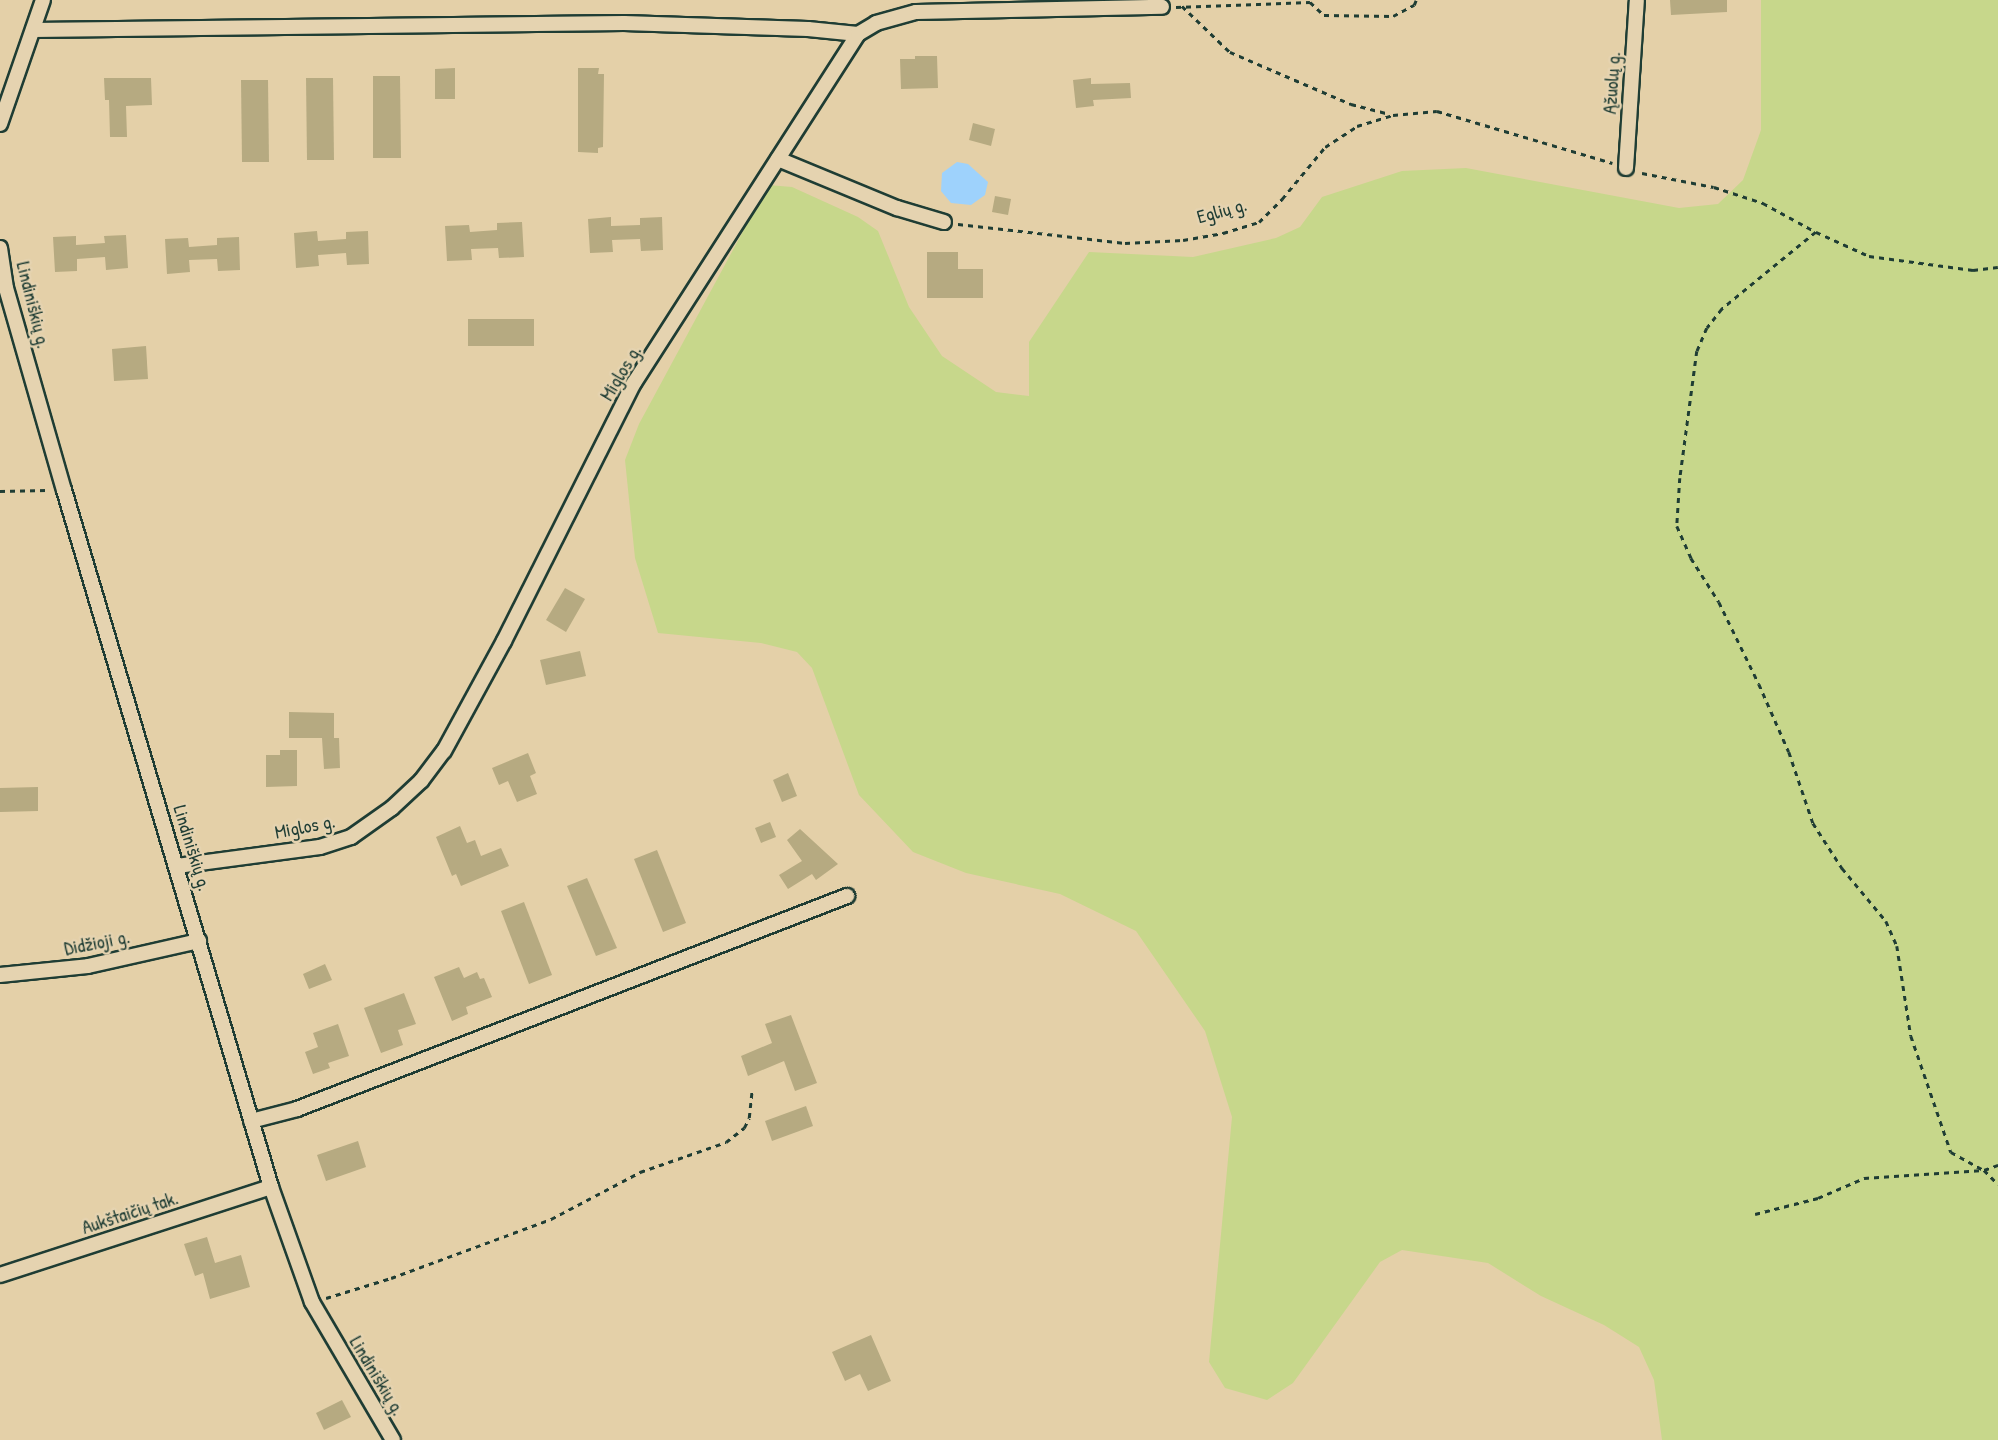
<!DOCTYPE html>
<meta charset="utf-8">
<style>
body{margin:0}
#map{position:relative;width:1998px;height:1440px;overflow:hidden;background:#e4d0a8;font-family:"Patrick Hand",sans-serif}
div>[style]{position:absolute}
.green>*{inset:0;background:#c7d78b}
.water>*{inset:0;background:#9ed2fc}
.building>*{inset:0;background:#b6aa81}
.path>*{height:2.5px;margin-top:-1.25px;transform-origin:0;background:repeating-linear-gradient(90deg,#1f3d34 0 5px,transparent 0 10px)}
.roads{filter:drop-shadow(2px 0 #1f3d34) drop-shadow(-2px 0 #1f3d34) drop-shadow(0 2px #1f3d34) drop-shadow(0 -2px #1f3d34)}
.minor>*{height:14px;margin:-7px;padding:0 7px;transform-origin:7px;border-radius:7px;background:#e5d3b0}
span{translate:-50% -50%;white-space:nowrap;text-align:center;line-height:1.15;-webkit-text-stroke:5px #e5d3b0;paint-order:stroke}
.street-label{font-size:19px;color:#1f3d34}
</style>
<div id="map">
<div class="green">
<i style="clip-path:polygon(1761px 0,1998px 0,1998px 1440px,1662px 1440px,1654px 1380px,1639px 1347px,1604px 1325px,1541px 1296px,1488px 1263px,1402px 1250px,1380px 1262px,1293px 1383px,1267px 1400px,1225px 1388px,1209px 1362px,1232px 1117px,1205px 1031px,1136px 931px,1060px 894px,966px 873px,913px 852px,859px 795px,812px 668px,797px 652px,761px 643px,658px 633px,635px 558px,625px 460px,639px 424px,768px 185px,792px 187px,858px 217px,878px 231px,909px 307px,942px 356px,996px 392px,1029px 396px,1029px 342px,1089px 252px,1193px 257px,1276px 238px,1300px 227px,1322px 197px,1402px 171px,1466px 168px,1679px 208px,1718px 204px,1743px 180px,1761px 130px)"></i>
</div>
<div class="water">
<i style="clip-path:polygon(957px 162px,968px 164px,988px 182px,985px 195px,971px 205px,951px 203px,941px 191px,942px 173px)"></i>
</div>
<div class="building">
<i style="clip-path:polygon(1670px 0,1727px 0,1727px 12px,1671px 15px)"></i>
<i style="clip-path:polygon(915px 56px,937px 56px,938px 88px,901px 89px,900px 59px,915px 59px)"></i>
<i style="clip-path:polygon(455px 68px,455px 99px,435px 99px,435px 69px)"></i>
<i style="clip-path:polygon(578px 68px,599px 68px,598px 74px,604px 74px,603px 147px,598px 148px,598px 153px,578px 152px)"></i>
<i style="clip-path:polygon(373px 76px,400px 76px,401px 158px,373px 158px)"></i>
<i style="clip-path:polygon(104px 78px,151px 78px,152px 105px,126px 106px,127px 137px,110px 137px,109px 100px,105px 100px)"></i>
<i style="clip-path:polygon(306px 78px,333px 78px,334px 160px,307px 160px)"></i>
<i style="clip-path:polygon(1091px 78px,1091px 84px,1130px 83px,1131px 98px,1093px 100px,1094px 106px,1076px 108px,1073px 80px)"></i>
<i style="clip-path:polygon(241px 80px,268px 80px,269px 162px,242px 162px)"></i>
<i style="clip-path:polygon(973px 123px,995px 129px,991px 146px,969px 140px)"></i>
<i style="clip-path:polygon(995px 196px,1011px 199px,1008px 215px,992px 212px)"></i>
<i style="clip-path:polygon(611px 217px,611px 226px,640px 225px,640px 218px,662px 217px,663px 250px,641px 251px,640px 239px,612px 240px,613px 252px,590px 253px,588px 219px)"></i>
<i style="clip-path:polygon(522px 222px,524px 257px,499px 258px,498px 248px,471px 249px,472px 260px,447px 261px,445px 226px,469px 225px,470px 232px,497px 230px,497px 223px)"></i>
<i style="clip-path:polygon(317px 231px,318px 241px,346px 239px,346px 232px,368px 231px,369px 264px,347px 265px,346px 253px,318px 255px,319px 266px,296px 268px,294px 233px)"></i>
<i style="clip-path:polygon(126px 235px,128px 268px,106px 270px,105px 257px,77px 259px,77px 271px,55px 272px,53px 237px,76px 236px,76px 245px,105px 243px,104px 236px)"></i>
<i style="clip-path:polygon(239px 237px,240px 270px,218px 271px,217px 259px,189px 260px,190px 272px,167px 274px,165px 239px,188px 238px,189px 247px,217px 245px,217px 238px)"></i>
<i style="clip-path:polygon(927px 252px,958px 252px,958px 269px,983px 269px,983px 298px,927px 298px)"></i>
<i style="clip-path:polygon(468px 319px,534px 319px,534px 346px,468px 346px)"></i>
<i style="clip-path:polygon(146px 346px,148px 379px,114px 381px,112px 349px)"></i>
<i style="clip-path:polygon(565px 588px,585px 599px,566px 632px,546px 620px)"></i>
<i style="clip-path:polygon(580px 651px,586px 676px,546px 685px,540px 660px)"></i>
<i style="clip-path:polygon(289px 712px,334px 713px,334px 738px,289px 738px)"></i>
<i style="clip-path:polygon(322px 738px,339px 738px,340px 768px,324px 769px)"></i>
<i style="clip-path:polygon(280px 750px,297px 750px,297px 786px,266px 787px,266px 755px,280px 755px)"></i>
<i style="clip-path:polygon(528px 753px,536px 773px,530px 776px,537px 794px,517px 802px,508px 781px,499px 785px,492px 768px)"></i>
<i style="clip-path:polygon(788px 773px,797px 796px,782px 802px,773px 780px)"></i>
<i style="clip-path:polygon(38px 787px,38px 811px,0 812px,0 788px)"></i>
<i style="clip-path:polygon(770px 822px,776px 837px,761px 843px,755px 828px)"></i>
<i style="clip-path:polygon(460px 826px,467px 843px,475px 840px,481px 856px,501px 848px,509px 866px,461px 886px,456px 874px,452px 876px,436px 837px)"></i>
<i style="clip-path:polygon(800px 829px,838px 864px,816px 880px,812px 874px,788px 889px,779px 875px,802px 861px,787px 840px)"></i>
<i style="clip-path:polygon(657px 850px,686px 923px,663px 932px,634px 859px)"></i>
<i style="clip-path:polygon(587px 878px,617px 948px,596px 956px,567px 886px)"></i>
<i style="clip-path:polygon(524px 902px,552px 975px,529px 984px,501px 911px)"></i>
<i style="clip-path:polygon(325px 964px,332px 980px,309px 989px,303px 974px)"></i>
<i style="clip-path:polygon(459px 967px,464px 978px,477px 972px,480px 979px,484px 978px,492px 997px,466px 1007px,468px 1014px,452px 1021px,434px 977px)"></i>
<i style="clip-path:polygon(404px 993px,416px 1024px,398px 1030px,403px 1045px,381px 1053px,364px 1008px)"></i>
<i style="clip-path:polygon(791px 1015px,817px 1083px,795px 1091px,784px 1061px,748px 1076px,741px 1056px,772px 1043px,765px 1024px)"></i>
<i style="clip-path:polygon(338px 1024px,349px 1056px,328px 1063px,330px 1068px,313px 1074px,305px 1052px,318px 1047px,313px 1033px)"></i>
<i style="clip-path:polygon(806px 1106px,813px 1126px,772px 1141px,765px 1121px)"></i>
<i style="clip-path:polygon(358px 1141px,366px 1167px,326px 1181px,317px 1155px)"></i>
<i style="clip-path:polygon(207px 1237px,215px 1263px,241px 1255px,250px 1287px,210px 1299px,203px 1273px,195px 1276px,184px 1244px)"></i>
<i style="clip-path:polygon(871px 1335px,891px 1381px,868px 1391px,860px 1374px,845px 1381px,832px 1352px)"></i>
<i style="clip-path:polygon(342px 1400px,351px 1417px,324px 1430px,316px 1413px)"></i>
</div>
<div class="path">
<i style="left:1182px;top:6px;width:66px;rotate:43.8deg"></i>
<i style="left:1230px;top:52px;width:132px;rotate:23.3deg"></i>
<i style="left:1351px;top:104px;width:40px;rotate:14.4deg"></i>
<i style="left:1176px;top:7px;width:134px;rotate:-2.1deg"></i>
<i style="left:1310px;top:2px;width:19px;rotate:43deg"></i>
<i style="left:1324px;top:15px;width:69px;rotate:0.8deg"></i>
<i style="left:1393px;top:16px;width:24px;rotate:-28deg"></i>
<i style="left:1414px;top:5px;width:5px;rotate:-68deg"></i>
<i style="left:1642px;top:173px;width:73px;rotate:11deg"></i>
<i style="left:1714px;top:187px;width:52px;rotate:18.1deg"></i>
<i style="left:1763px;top:203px;width:60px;rotate:28.7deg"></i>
<i style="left:1816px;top:232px;width:122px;rotate:140.7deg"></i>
<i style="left:1722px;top:309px;width:24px;rotate:128deg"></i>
<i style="left:1707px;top:328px;width:25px;rotate:113deg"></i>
<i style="left:1697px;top:351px;width:128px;rotate:97.6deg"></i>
<i style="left:1680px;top:478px;width:48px;rotate:93.6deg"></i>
<i style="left:1677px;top:526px;width:35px;rotate:66deg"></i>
<i style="left:1691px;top:558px;width:52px;rotate:57.5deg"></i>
<i style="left:1719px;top:602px;width:91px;rotate:64deg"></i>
<i style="left:1759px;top:684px;width:74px;rotate:66.2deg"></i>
<i style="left:1789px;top:752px;width:75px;rotate:71.3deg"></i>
<i style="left:1813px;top:823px;width:54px;rotate:57.2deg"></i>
<i style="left:1842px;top:868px;width:69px;rotate:50.3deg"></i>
<i style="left:1886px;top:921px;width:27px;rotate:66deg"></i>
<i style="left:1897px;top:946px;width:91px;rotate:81.2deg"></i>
<i style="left:1911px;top:1036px;width:123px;rotate:71deg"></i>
<i style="left:1951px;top:1152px;width:38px;rotate:29deg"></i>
<i style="left:1984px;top:1170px;width:15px;rotate:-20deg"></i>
<i style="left:958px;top:224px;width:168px;rotate:6.5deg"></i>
<i style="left:1125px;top:243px;width:58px;rotate:-3deg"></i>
<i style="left:1183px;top:240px;width:41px;rotate:-9.9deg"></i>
<i style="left:1223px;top:233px;width:38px;rotate:-17deg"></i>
<i style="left:1259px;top:222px;width:33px;rotate:-45deg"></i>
<i style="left:1282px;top:199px;width:67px;rotate:-50.4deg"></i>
<i style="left:1325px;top:147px;width:38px;rotate:-33deg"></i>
<i style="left:1357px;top:126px;width:38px;rotate:-17deg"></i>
<i style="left:1393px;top:115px;width:44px;rotate:-5.2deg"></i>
<i style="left:1437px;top:111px;width:183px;rotate:16.5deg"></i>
<i style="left:1816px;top:232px;width:58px;rotate:24.4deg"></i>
<i style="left:1869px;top:256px;width:105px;rotate:7.7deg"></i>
<i style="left:1973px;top:270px;width:25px;rotate:-7deg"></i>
<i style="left:0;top:491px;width:47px;rotate:-1.2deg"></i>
<i style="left:1755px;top:1214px;width:65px;rotate:-14.3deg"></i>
<i style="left:1818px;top:1198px;width:50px;rotate:-23.5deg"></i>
<i style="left:1864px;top:1178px;width:120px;rotate:-3.8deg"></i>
<i style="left:1984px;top:1170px;width:20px;rotate:45deg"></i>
<i style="left:326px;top:1298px;width:68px;rotate:-17.1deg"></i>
<i style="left:391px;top:1278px;width:171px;rotate:-20.2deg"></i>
<i style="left:551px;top:1219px;width:101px;rotate:-27.8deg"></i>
<i style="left:640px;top:1172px;width:91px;rotate:-19.2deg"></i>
<i style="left:726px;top:1142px;width:23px;rotate:-38deg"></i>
<i style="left:744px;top:1128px;width:11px;rotate:-63deg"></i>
<i style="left:749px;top:1118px;width:29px;rotate:-84deg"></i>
</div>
<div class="roads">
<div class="minor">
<i style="left:33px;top:30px;width:591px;rotate:-0.68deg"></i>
<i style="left:624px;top:23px;width:184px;rotate:1.9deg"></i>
<i style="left:808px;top:29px;width:50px;rotate:5.7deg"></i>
<i style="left:0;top:124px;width:131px;rotate:-70.9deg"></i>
<i style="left:778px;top:159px;width:129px;rotate:22.4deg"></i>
<i style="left:897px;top:208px;width:49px;rotate:16.6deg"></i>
<i style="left:1626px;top:168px;width:168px;rotate:-86.3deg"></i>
<i style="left:0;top:248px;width:40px;rotate:81.5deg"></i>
<i style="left:6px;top:288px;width:210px;rotate:74deg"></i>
<i style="left:64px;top:490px;width:727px;rotate:73.46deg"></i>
<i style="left:271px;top:1187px;width:122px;rotate:70.4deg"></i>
<i style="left:312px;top:1302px;width:160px;rotate:59.6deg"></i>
<i style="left:177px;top:866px;width:144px;rotate:-7.6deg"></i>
<i style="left:320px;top:847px;width:33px;rotate:-18deg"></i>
<i style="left:351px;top:837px;width:50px;rotate:-35.3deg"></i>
<i style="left:392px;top:808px;width:40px;rotate:-43deg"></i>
<i style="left:421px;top:781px;width:38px;rotate:-53deg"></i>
<i style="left:444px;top:751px;width:125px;rotate:-61.4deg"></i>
<i style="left:504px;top:641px;width:289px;rotate:-63.3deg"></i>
<i style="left:634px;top:383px;width:415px;rotate:-57.3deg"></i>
<i style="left:858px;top:34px;width:21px;rotate:-31deg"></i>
<i style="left:876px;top:23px;width:41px;rotate:-15.4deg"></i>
<i style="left:916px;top:12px;width:246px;rotate:-1.2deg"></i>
<i style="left:0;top:975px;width:88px;rotate:-5.8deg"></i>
<i style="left:88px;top:966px;width:114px;rotate:-12.7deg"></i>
<i style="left:251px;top:1121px;width:48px;rotate:-14.6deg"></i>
<i style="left:297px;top:1109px;width:590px;rotate:-21.17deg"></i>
<i style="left:0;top:1275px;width:285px;rotate:-18deg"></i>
</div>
</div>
<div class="street-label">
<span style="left:1612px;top:83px;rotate:-86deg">Ąžuolų g.</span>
<span style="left:1222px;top:211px;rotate:-15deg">Eglių g.</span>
<span style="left:33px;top:305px;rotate:76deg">Lindiniškių g.</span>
<span style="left:621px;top:373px;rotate:-59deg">Miglos g.</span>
<span style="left:305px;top:827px;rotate:-11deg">Miglos g.</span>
<span style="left:192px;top:848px;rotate:73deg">Lindiniškių g.</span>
<span style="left:97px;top:943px;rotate:-11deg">Didžioji g.</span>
<span style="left:130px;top:1213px;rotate:-18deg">Aukštaičių tak.</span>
<span style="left:377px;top:1376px;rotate:59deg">Lindiniškių g.</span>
</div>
</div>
